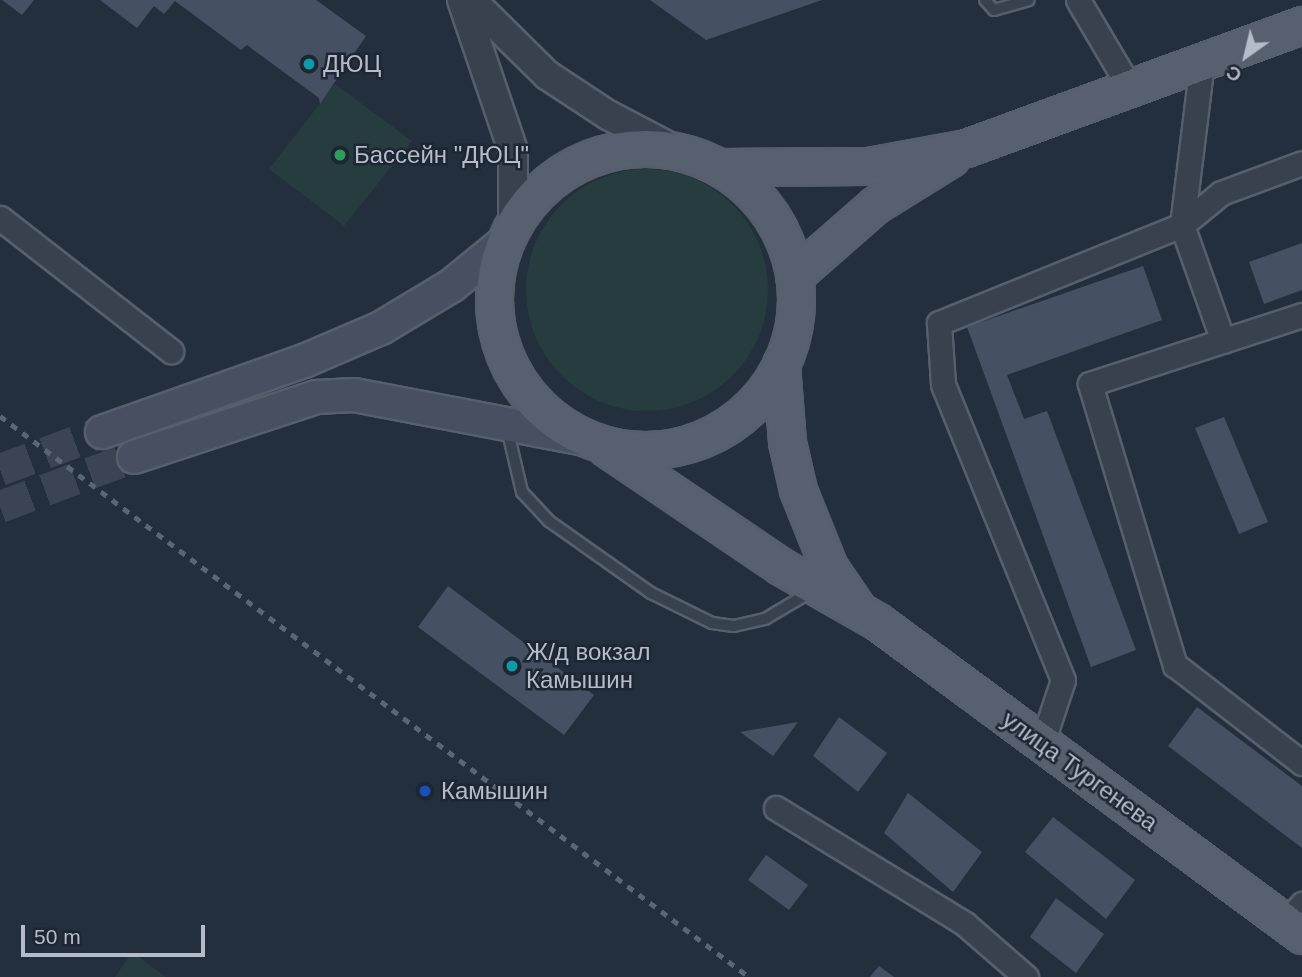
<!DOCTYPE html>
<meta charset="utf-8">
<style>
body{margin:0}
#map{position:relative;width:1302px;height:977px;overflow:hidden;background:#242f3e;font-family:Helvetica,sans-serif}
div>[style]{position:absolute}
.green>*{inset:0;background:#263c3f}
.round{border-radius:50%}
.building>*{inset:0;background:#455162}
.secondary-tunnel>*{height:32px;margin-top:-16px;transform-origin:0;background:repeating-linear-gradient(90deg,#3a4453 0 32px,transparent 0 48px)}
.roads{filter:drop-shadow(2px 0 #565f6c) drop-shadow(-2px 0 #565f6c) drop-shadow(0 2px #565f6c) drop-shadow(0 -2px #565f6c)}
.service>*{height:10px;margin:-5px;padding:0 5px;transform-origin:5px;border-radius:5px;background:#38414e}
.minor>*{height:23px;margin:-11.5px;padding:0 11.5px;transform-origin:11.5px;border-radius:11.5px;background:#38414e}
.tertiary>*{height:28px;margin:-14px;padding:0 14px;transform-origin:14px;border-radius:14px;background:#38414e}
.secondary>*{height:32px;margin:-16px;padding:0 16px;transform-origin:16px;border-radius:16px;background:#465061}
.primary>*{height:35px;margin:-17.5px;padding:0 17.5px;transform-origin:17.5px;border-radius:17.5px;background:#56606e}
.primary>.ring{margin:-17.5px;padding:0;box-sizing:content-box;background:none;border:35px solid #56606e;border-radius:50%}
.rail>*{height:5px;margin-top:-2.5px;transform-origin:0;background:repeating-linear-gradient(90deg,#5a6575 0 7px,transparent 0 14px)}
.dots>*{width:19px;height:19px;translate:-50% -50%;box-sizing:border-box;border:4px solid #1d2633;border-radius:50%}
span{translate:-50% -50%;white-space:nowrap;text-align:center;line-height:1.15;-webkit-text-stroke:5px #1d2633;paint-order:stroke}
.poi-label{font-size:24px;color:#b4bcc9}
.left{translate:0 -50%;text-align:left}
.street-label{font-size:24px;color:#b4bcc9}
.north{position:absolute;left:1211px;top:21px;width:70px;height:70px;-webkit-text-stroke:5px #1d2633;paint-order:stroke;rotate:214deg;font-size:19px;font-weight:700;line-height:28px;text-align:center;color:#b4bcc9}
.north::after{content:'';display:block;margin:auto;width:24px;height:32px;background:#b4bcc9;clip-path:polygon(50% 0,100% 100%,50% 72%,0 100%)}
.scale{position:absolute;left:21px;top:925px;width:184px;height:32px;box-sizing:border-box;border:4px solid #b4bcc9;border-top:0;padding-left:9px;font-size:21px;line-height:24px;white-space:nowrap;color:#b4bcc9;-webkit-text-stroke:5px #1d2633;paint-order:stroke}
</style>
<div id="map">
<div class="green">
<i style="clip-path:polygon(335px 84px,412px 141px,344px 226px,269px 169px)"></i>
<i class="round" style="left:526px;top:169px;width:242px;height:242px"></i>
<i style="clip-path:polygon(132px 952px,166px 977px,115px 977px)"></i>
</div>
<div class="building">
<i style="clip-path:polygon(2px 0,34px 0,22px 15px)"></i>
<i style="clip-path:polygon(100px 0,316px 0,366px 36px,320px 104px,319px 98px,247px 45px,241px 50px,175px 1px,164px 14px,154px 6px,137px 28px)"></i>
<i style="clip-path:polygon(650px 0,822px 0,706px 40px)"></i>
<i style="clip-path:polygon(1302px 243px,1302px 290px,1264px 304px,1249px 262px)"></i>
<i style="clip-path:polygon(1143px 266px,1162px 320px,1007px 375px,1024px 419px,1047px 411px,1136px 650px,1091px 667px,967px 327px)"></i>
<i style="clip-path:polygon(1224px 417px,1268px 522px,1239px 534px,1195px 428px)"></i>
<i style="clip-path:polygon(448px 586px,594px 695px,564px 735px,418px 627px)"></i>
<i style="clip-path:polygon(1197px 707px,1302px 786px,1302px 848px,1168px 746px)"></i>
<i style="clip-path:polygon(839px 717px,887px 753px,858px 792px,813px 756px)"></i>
<i style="clip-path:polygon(798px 722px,773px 756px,740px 732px)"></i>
<i style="clip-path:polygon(908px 793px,982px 852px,953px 892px,884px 833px)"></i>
<i style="clip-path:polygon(1053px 817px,1135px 880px,1106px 919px,1025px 852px)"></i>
<i style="clip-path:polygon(766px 855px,808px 885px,789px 910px,748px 880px)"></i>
<i style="clip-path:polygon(1056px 898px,1104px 934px,1076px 973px,1030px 937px)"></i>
<i style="clip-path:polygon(879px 966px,894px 977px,870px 977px)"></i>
</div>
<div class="secondary-tunnel">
<i style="left:0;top:470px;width:109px;rotate:-20.4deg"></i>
<i style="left:0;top:507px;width:143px;rotate:-20.5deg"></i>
</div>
<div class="roads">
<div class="service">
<i style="left:985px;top:0;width:13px;rotate:48deg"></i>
<i style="left:994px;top:10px;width:36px;rotate:-16deg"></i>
<i style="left:507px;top:428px;width:66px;rotate:76.8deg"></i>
<i style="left:522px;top:492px;width:40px;rotate:47deg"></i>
<i style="left:549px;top:521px;width:125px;rotate:35.2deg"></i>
<i style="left:651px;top:593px;width:68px;rotate:26.2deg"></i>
<i style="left:712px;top:623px;width:22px;rotate:8deg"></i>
<i style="left:734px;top:626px;width:32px;rotate:-13deg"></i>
<i style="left:765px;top:619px;width:55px;rotate:-30.8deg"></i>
</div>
<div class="minor">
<i style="left:1078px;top:0;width:102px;rotate:59.4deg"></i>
<i style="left:0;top:218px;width:217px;rotate:37.9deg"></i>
<i style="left:1302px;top:315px;width:223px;rotate:162deg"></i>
<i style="left:1090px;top:384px;width:294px;rotate:73.2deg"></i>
<i style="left:1175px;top:665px;width:160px;rotate:37.7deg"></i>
<i style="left:1223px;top:341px;width:123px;rotate:-109.5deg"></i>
<i style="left:1182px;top:225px;width:50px;rotate:-39.4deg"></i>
<i style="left:1221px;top:193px;width:86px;rotate:-20.3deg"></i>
<i style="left:1042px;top:743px;width:66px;rotate:-71.6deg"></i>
<i style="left:1063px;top:680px;width:319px;rotate:-112.1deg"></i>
<i style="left:943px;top:384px;width:61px;rotate:-93.8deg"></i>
<i style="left:939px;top:323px;width:262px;rotate:-22deg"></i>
<i style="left:1182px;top:225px;width:165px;rotate:-83deg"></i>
<i style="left:776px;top:808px;width:222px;rotate:31.5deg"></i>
<i style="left:965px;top:924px;width:81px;rotate:41deg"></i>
<i style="left:1286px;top:923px;width:25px;rotate:-50deg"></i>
</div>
<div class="tertiary">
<i style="left:462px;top:0;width:159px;rotate:71.3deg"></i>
<i style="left:513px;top:151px;width:70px;rotate:90deg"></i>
<i style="left:471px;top:0;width:107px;rotate:44.6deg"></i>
<i style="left:547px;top:75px;width:73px;rotate:33.3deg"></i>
<i style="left:608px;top:115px;width:78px;rotate:27.6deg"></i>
</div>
<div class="secondary">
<i style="left:102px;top:432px;width:214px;rotate:-19.4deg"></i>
<i style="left:304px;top:361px;width:84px;rotate:-23.2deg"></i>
<i style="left:381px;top:328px;width:82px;rotate:-31deg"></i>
<i style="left:451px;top:286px;width:70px;rotate:-39.2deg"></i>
<i style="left:134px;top:457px;width:193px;rotate:-18.2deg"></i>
<i style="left:317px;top:397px;width:37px;rotate:-3deg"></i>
<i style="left:354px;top:395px;width:235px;rotate:10.8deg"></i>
</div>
<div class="primary">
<i class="ring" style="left:494px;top:148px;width:267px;height:267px"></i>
<i style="left:719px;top:167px;width:149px;rotate:-0.4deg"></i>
<i style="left:868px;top:166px;width:100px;rotate:-10.4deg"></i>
<i style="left:966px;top:148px;width:358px;rotate:-20.1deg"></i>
<i style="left:794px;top:276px;width:108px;rotate:-41.2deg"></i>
<i style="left:875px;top:205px;width:89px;rotate:-31.7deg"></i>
<i style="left:781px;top:364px;width:78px;rotate:85.6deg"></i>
<i style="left:787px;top:442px;width:49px;rotate:77.1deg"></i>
<i style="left:798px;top:490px;width:83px;rotate:68.1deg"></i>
<i style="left:829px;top:567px;width:50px;rotate:55.7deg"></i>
<i style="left:606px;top:448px;width:210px;rotate:34.1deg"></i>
<i style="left:780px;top:566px;width:113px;rotate:29.7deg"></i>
<i style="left:878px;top:622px;width:527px;rotate:36.44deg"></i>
</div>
</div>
<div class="rail">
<i style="left:0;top:416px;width:936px;rotate:36.83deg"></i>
</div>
<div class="dots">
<i style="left:309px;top:64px;background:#0f9aa8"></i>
<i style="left:340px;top:155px;background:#2e9e5b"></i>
<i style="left:512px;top:666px;background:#0f9aa8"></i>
<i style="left:425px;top:791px;background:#1a4fb4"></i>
</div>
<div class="poi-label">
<span class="left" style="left:323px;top:64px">ДЮЦ</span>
<span class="left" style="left:354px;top:155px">Бассейн "ДЮЦ"</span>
<span class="left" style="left:526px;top:666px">Ж/д вокзал<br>Камышин</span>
<span class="left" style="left:441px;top:791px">Камышин</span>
</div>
<div class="street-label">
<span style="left:1080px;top:771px;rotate:36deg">улица Тургенева</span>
</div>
<div class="north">С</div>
<div class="scale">50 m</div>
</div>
